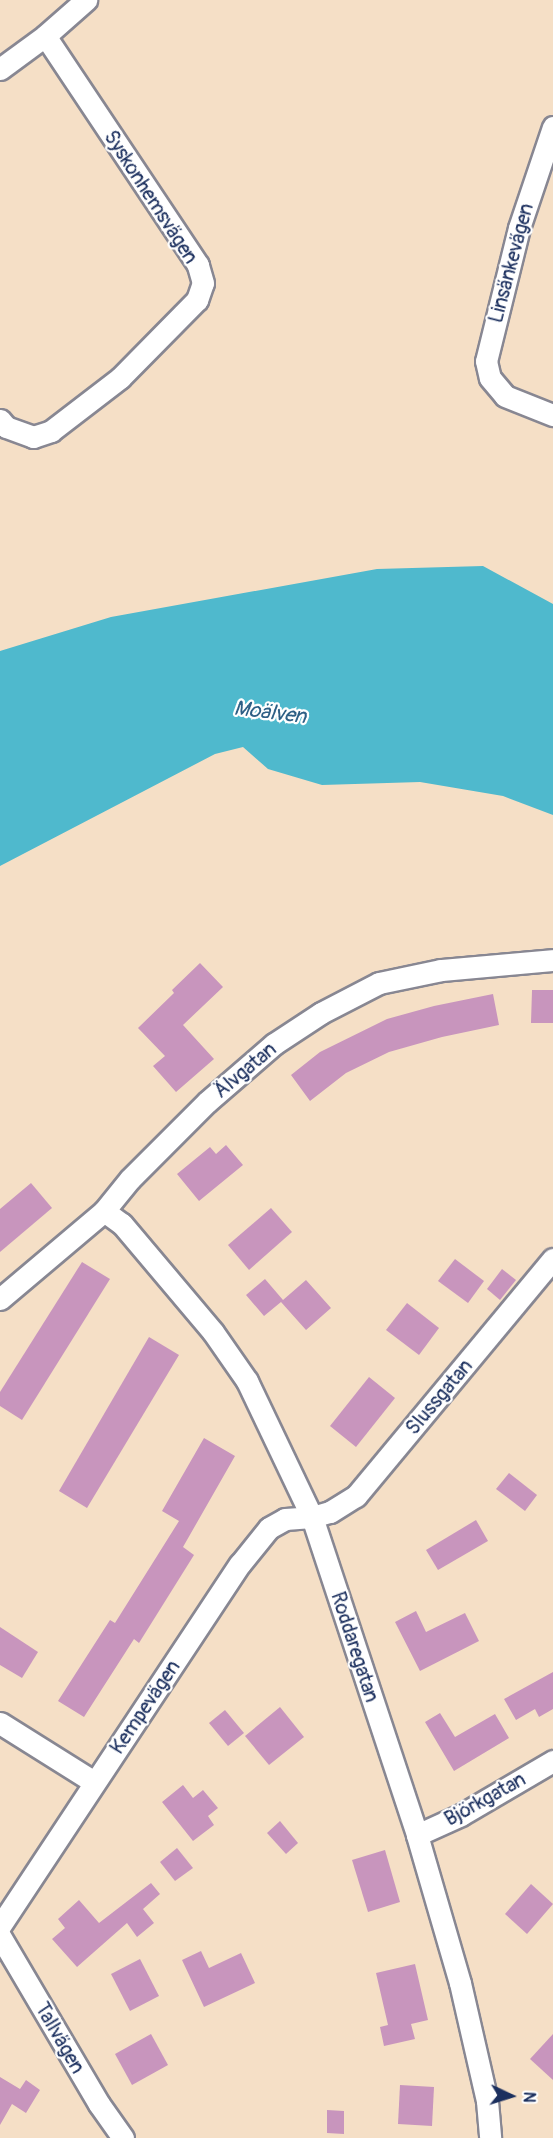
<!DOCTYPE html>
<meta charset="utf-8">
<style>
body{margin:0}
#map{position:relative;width:553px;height:2138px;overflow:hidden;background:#f5dfc6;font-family:Pangolin,sans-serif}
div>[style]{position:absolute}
.water>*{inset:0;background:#4fb9cd}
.building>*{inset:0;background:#c895bd}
.roads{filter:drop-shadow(2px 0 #888792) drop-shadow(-2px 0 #888792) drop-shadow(0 2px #888792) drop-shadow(0 -2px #888792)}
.minor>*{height:21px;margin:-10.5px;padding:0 10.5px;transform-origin:10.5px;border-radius:10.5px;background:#fff}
span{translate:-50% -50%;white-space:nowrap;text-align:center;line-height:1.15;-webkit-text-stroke:4.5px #fff;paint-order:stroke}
.street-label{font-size:20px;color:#1b2f5e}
.water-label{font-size:21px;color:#2d5f85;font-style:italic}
.north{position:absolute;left:481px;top:2066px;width:60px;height:60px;-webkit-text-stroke:4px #fff;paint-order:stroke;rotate:94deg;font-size:16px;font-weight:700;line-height:24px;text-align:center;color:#1b2f5e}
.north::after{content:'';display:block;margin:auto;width:21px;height:27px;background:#1b2f5e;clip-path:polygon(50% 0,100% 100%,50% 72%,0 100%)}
</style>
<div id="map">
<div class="water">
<i style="clip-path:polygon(483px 566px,553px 604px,553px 815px,503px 796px,420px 782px,322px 785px,268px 769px,243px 747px,215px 754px,0 866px,0 651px,111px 617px,377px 569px)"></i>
</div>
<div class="building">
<i style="clip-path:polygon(200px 963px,223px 987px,183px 1025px,214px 1059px,176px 1092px,153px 1066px,165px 1056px,138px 1028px,174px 993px,172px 990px)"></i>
<i style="clip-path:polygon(532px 990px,553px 990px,553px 1023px,531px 1023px)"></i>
<i style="clip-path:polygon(493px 994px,499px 1025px,442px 1037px,389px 1052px,346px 1073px,310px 1101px,291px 1075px,320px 1052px,387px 1019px,434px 1006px)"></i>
<i style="clip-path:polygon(226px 1145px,243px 1165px,199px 1201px,177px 1174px,210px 1147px,216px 1154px)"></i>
<i style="clip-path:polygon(31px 1183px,52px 1208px,0 1252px,0 1209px)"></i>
<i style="clip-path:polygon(271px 1208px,292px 1232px,249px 1270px,228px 1245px)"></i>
<i style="clip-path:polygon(455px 1259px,484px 1281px,468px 1303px,438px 1281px)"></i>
<i style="clip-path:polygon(82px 1262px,110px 1279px,22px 1420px,0 1406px,0 1392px)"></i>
<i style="clip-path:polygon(502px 1269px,516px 1280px,500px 1300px,487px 1289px)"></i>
<i style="clip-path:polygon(265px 1279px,283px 1300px,306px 1280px,331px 1308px,306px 1330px,281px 1302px,264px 1316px,246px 1295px)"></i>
<i style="clip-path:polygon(407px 1303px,439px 1328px,419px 1355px,386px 1330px)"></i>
<i style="clip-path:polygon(149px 1337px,179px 1355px,87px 1508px,59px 1491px)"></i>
<i style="clip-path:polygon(369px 1377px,395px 1398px,356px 1447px,330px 1426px)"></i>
<i style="clip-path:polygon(204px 1438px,235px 1456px,183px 1547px,194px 1555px,139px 1643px,134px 1639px,84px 1717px,58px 1701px,110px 1620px,115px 1623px,179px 1521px,162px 1511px)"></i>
<i style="clip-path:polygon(509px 1473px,537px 1495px,525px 1511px,496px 1489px)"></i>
<i style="clip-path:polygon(476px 1520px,488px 1541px,438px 1570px,426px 1550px)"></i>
<i style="clip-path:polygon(416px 1611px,426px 1632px,465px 1613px,479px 1641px,420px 1671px,395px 1622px)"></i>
<i style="clip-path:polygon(0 1627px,38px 1652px,22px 1678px,0 1665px)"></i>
<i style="clip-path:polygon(553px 1672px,553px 1709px,539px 1717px,535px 1709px,516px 1720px,504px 1699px)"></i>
<i style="clip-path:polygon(280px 1707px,304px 1737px,269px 1765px,245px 1736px)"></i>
<i style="clip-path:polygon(225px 1710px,244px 1733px,228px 1746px,209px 1723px)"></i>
<i style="clip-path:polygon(440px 1713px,455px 1737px,495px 1714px,509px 1738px,454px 1771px,425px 1722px)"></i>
<i style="clip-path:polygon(183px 1785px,193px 1798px,203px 1790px,218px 1808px,208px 1816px,214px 1825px,193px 1841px,162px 1802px)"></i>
<i style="clip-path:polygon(280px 1821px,298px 1843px,286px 1854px,267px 1833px)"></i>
<i style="clip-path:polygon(177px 1848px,193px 1868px,175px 1881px,160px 1862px)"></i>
<i style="clip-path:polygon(385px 1850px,400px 1902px,368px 1912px,352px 1860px)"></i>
<i style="clip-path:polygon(151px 1883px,160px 1894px,143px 1909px,154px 1923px,137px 1937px,127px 1923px,77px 1967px,52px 1939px,65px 1928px,58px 1919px,79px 1900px,99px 1923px)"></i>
<i style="clip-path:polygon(531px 1884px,553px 1904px,527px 1934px,505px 1914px)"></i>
<i style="clip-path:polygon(201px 1951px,209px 1968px,241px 1953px,255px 1983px,204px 2007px,182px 1960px)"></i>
<i style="clip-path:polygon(140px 1959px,159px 1996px,130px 2011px,111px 1974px)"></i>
<i style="clip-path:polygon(415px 1964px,428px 2020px,411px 2024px,415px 2039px,384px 2046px,380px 2027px,388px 2025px,376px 1973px)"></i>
<i style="clip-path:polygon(151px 2034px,168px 2065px,132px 2085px,115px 2054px)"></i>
<i style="clip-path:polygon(553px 2034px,553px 2080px,530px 2059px)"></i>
<i style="clip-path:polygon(0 2077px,20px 2089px,26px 2080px,40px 2090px,26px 2113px,12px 2104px,0 2125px)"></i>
<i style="clip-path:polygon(400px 2085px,434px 2087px,432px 2126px,398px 2124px)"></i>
<i style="clip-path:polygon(327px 2110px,344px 2111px,344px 2134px,327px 2133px)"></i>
</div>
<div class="roads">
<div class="minor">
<i style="left:0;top:69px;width:56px;rotate:-36.3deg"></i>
<i style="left:45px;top:36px;width:55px;rotate:-41.3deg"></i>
<i style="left:553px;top:127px;width:107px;rotate:108.6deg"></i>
<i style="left:519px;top:228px;width:137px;rotate:103.9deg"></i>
<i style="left:486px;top:361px;width:17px;rotate:77deg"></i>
<i style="left:490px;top:378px;width:23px;rotate:50deg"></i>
<i style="left:505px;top:396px;width:52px;rotate:21.6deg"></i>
<i style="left:0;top:420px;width:9px;rotate:49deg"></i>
<i style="left:6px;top:427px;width:29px;rotate:20deg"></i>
<i style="left:33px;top:437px;width:19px;rotate:-18deg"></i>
<i style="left:51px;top:431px;width:87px;rotate:-37.5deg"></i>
<i style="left:120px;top:378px;width:110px;rotate:-45.4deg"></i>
<i style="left:197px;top:300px;width:18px;rotate:-71deg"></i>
<i style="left:203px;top:283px;width:19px;rotate:-106deg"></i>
<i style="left:198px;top:265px;width:275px;rotate:-123.7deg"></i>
<i style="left:104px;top:1211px;width:22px;rotate:36deg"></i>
<i style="left:122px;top:1224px;width:141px;rotate:49.9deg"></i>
<i style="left:213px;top:1332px;width:60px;rotate:55.2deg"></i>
<i style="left:247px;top:1381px;width:151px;rotate:64.5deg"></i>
<i style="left:312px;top:1517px;width:335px;rotate:71.7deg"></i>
<i style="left:417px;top:1835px;width:154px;rotate:73.8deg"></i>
<i style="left:460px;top:1983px;width:121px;rotate:77.1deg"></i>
<i style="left:487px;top:2101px;width:37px;rotate:85deg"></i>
<i style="left:0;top:1299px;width:136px;rotate:-40.2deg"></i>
<i style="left:104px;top:1211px;width:41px;rotate:-50.9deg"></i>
<i style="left:130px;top:1179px;width:109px;rotate:-45deg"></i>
<i style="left:207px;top:1102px;width:89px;rotate:-40.9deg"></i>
<i style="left:274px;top:1044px;width:56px;rotate:-33.4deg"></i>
<i style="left:321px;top:1013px;width:65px;rotate:-27.3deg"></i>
<i style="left:379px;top:983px;width:63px;rotate:-11.8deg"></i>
<i style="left:441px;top:970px;width:112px;rotate:-5.1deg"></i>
<i style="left:0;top:1723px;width:111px;rotate:32.1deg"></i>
<i style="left:417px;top:1835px;width:48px;rotate:-24.4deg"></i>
<i style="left:461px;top:1815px;width:107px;rotate:-30.4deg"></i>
<i style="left:0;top:1926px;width:434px;rotate:-56.5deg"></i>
<i style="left:240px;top:1564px;width:46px;rotate:-51.1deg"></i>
<i style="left:269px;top:1528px;width:18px;rotate:-29deg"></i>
<i style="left:285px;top:1519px;width:27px;rotate:-4deg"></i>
<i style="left:312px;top:1517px;width:19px;rotate:-16deg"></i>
<i style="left:330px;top:1512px;width:31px;rotate:-32deg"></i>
<i style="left:356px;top:1496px;width:308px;rotate:-50.3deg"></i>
<i style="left:0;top:1936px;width:195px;rotate:59.5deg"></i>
<i style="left:99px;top:2104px;width:42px;rotate:54.8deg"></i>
</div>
</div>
<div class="street-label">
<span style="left:151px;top:197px;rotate:57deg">Syskonhemsvägen</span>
<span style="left:511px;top:263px;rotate:-75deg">Linsänkevägen</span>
<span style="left:245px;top:1070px;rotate:-40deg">Älvgatan</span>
<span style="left:439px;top:1397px;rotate:-50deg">Slussgatan</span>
<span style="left:355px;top:1647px;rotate:72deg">Roddaregatan</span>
<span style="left:145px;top:1707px;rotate:-56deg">Kempevägen</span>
<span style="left:485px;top:1799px;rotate:-29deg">Björkgatan</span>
<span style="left:60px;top:2038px;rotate:60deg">Tallvägen</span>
</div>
<div class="water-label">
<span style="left:270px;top:713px;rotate:7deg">Moälven</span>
</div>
<div class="north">N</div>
</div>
